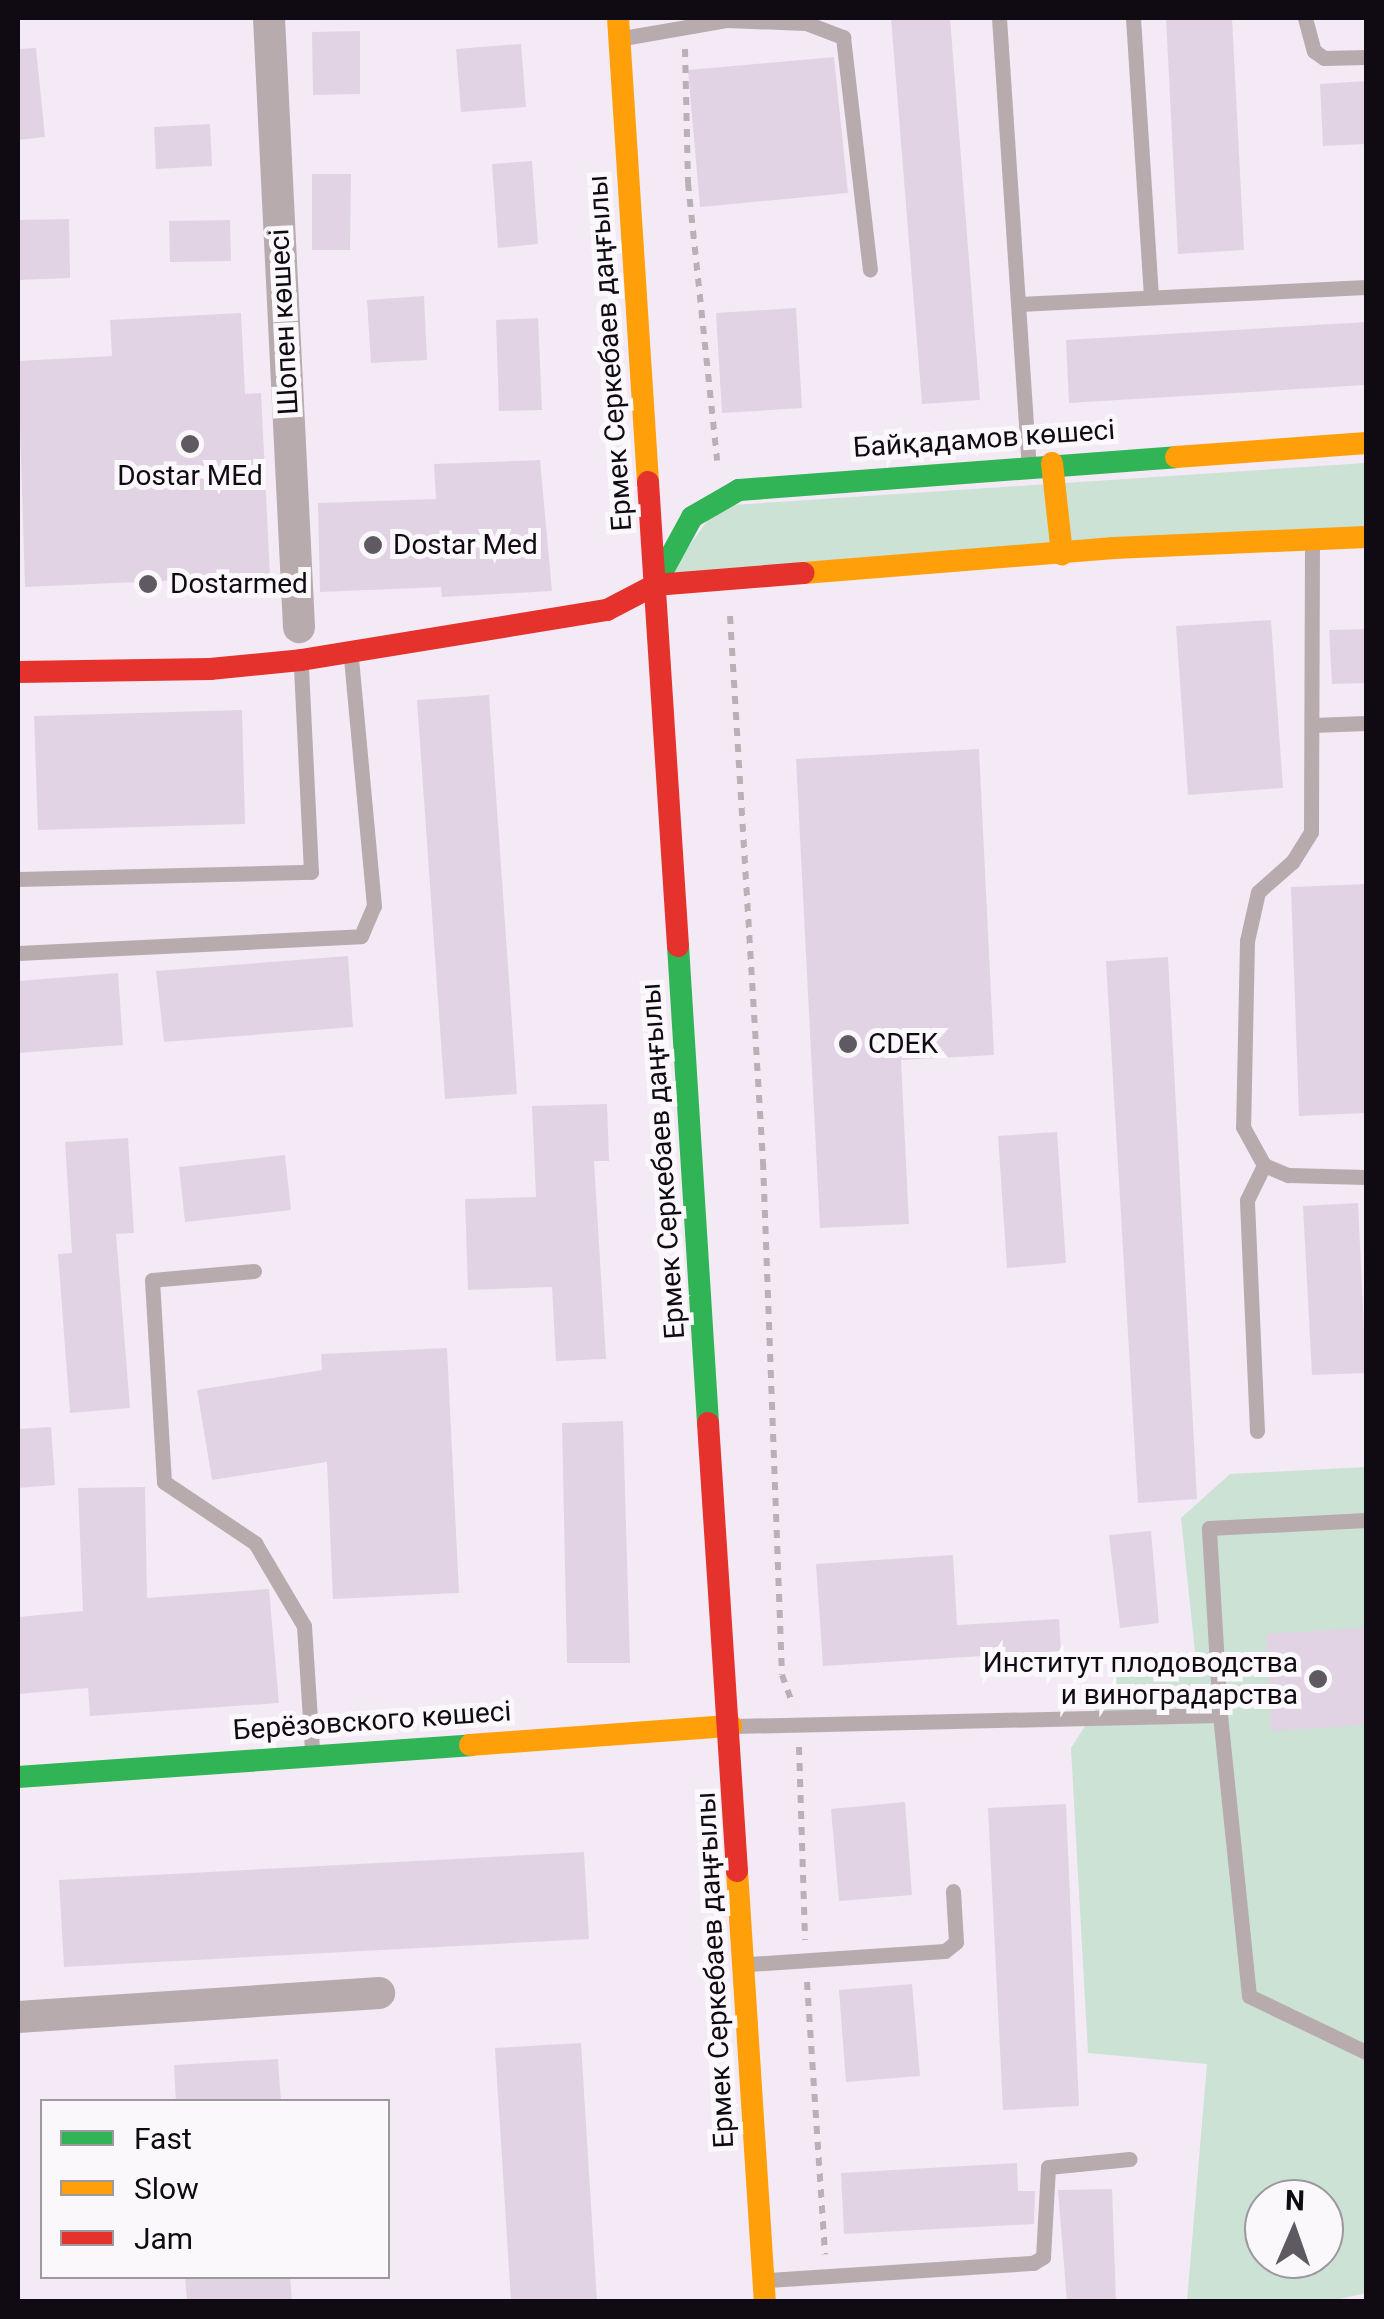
<!DOCTYPE html>
<meta charset="utf-8">
<style>
body{margin:0}
#map{position:relative;width:1384px;height:2319px;overflow:hidden;background:#f3eaf6;font-family:Roboto,sans-serif}
div>[style]{position:absolute}
.green>*{inset:0;background:#cbe2d4}
.building>*{inset:0;background:#e2d3e4}
.path>*{height:6px;margin-top:-3px;transform-origin:0;background:repeating-linear-gradient(90deg,#bbb0b5 0 8px,transparent 0 16px)}
.lane>*{height:15px;margin:-7.5px;padding:0 7.5px;transform-origin:7.5px;border-radius:7.5px;background:#b8abae}
.street>*{height:32px;margin:-16px;padding:0 16px;transform-origin:16px;border-radius:16px;background:#b8abae}
.fast>*{height:22px;margin:-11px;padding:0 11px;transform-origin:11px;border-radius:11px;background:#30b455}
.slow>*{height:22px;margin:-11px;padding:0 11px;transform-origin:11px;border-radius:11px;background:#ff9f0a}
.jam>*{height:22px;margin:-11px;padding:0 11px;transform-origin:11px;border-radius:11px;background:#e5322d}
.dots>*{width:28px;height:28px;translate:-50% -50%;box-sizing:border-box;border:5px solid #fbf8fc;border-radius:50%}
span{translate:-50% -50%;white-space:nowrap;text-align:center;line-height:1.15;-webkit-text-stroke:10px #fbf8fc;paint-order:stroke}
.street-label{font-size:28px;color:#100b12}
.poi-label{font-size:28px;color:#100b12}
.left{translate:0 -50%;text-align:left}
.right{translate:-100% -50%;text-align:right}
.frame{position:absolute;inset:0;border:20px solid #100b12;pointer-events:none}
.legend{position:absolute;left:40px;top:2099px;width:350px;height:180px;box-sizing:border-box;background:#fbf8fc;border:2px solid #9d999e;margin:0;padding:12px 18px;list-style:none;font-size:30px;color:#100b12}
.legend li{display:flex;align-items:center;gap:20px;height:50px}
.legend b{width:50px;border:2px solid #9d999e}
.north{position:absolute;left:1244px;top:2179px;width:100px;height:100px;box-sizing:border-box;background:#fbf8fc;border:2px solid #9d999e;border-radius:50%;rotate:2deg;font-size:28px;font-weight:700;line-height:40px;text-align:center;color:#100b12}
.north::after{content:'';display:block;margin:auto;width:35px;height:45px;background:#5f5962;clip-path:polygon(50% 0,100% 100%,50% 72%,0 100%)}
</style>
<div id="map">
<div class="green">
<i style="clip-path:polygon(1366px 463px,1366px 528px,669px 574px,718px 506px)"></i>
<i style="clip-path:polygon(evenodd,1366px 1467px,1366px 2293px,1327px 2302px,1187px 2301px,1207px 2064px,1088px 2053px,1071px 1748px,1132px 1653px,1195px 1652px,1181px 1518px,1230px 1474px,1366px 1467px,1264px 2199px,1324px 2199px,1324px 2259px,1264px 2259px,1264px 2199px)"></i>
</div>
<div class="building">
<i style="clip-path:polygon(891px 18px,950px 18px,980px 400px,922px 404px)"></i>
<i style="clip-path:polygon(1166px 18px,1232px 18px,1244px 250px,1178px 254px)"></i>
<i style="clip-path:polygon(360px 31px,360px 94px,313px 95px,312px 32px)"></i>
<i style="clip-path:polygon(521px 44px,526px 107px,461px 112px,456px 49px)"></i>
<i style="clip-path:polygon(36px 48px,45px 137px,18px 140px,18px 49px)"></i>
<i style="clip-path:polygon(834px 57px,848px 193px,700px 207px,688px 70px)"></i>
<i style="clip-path:polygon(1366px 81px,1366px 144px,1323px 146px,1320px 84px)"></i>
<i style="clip-path:polygon(210px 124px,212px 166px,156px 169px,154px 127px)"></i>
<i style="clip-path:polygon(532px 161px,538px 244px,498px 248px,492px 164px)"></i>
<i style="clip-path:polygon(312px 174px,351px 174px,350px 250px,312px 250px)"></i>
<i style="clip-path:polygon(69px 219px,70px 278px,18px 280px,18px 220px)"></i>
<i style="clip-path:polygon(230px 220px,231px 261px,170px 262px,169px 221px)"></i>
<i style="clip-path:polygon(424px 296px,427px 360px,371px 363px,367px 300px)"></i>
<i style="clip-path:polygon(796px 308px,802px 408px,722px 413px,716px 313px)"></i>
<i style="clip-path:polygon(241px 313px,245px 394px,261px 393px,270px 576px,25px 587px,18px 361px,112px 356px,110px 320px)"></i>
<i style="clip-path:polygon(538px 318px,542px 410px,499px 411px,496px 320px)"></i>
<i style="clip-path:polygon(1366px 322px,1366px 385px,1069px 403px,1066px 340px)"></i>
<i style="clip-path:polygon(540px 460px,552px 591px,442px 597px,441px 587px,320px 592px,318px 503px,436px 499px,434px 464px)"></i>
<i style="clip-path:polygon(1271px 620px,1283px 788px,1188px 795px,1176px 626px)"></i>
<i style="clip-path:polygon(1366px 629px,1366px 683px,1332px 684px,1329px 630px)"></i>
<i style="clip-path:polygon(489px 695px,517px 1094px,445px 1099px,417px 700px)"></i>
<i style="clip-path:polygon(242px 710px,245px 824px,38px 830px,34px 716px)"></i>
<i style="clip-path:polygon(979px 749px,994px 1055px,901px 1060px,909px 1224px,820px 1228px,796px 759px)"></i>
<i style="clip-path:polygon(1366px 884px,1366px 1113px,1299px 1116px,1291px 887px)"></i>
<i style="clip-path:polygon(348px 956px,353px 1027px,164px 1042px,156px 971px)"></i>
<i style="clip-path:polygon(1168px 957px,1197px 1499px,1138px 1503px,1106px 961px)"></i>
<i style="clip-path:polygon(118px 973px,123px 1045px,18px 1053px,18px 981px)"></i>
<i style="clip-path:polygon(607px 1104px,609px 1161px,594px 1161px,606px 1359px,556px 1361px,552px 1287px,468px 1290px,465px 1199px,536px 1197px,532px 1106px)"></i>
<i style="clip-path:polygon(1057px 1132px,1066px 1263px,1007px 1268px,998px 1136px)"></i>
<i style="clip-path:polygon(128px 1138px,134px 1233px,116px 1234px,130px 1408px,70px 1413px,58px 1254px,72px 1253px,65px 1142px)"></i>
<i style="clip-path:polygon(285px 1155px,291px 1210px,185px 1222px,179px 1167px)"></i>
<i style="clip-path:polygon(1358px 1203px,1366px 1373px,1312px 1375px,1303px 1206px)"></i>
<i style="clip-path:polygon(447px 1348px,459px 1593px,333px 1599px,327px 1462px,212px 1480px,197px 1390px,322px 1370px,321px 1354px)"></i>
<i style="clip-path:polygon(623px 1421px,630px 1663px,567px 1663px,562px 1423px)"></i>
<i style="clip-path:polygon(51px 1427px,55px 1485px,18px 1488px,18px 1429px)"></i>
<i style="clip-path:polygon(145px 1487px,147px 1598px,269px 1589px,279px 1703px,90px 1716px,88px 1688px,18px 1694px,18px 1617px,83px 1611px,78px 1488px)"></i>
<i style="clip-path:polygon(1151px 1531px,1159px 1623px,1120px 1628px,1109px 1535px)"></i>
<i style="clip-path:polygon(953px 1555px,957px 1625px,1059px 1619px,1061px 1651px,823px 1666px,816px 1564px)"></i>
<i style="clip-path:polygon(1366px 1628px,1366px 1725px,1271px 1731px,1266px 1634px)"></i>
<i style="clip-path:polygon(905px 1802px,912px 1895px,839px 1901px,831px 1809px)"></i>
<i style="clip-path:polygon(1066px 1804px,1079px 2106px,1003px 2110px,988px 1808px)"></i>
<i style="clip-path:polygon(584px 1852px,589px 1939px,64px 1967px,59px 1880px)"></i>
<i style="clip-path:polygon(912px 1984px,920px 2076px,846px 2082px,839px 1990px)"></i>
<i style="clip-path:polygon(581px 2043px,597px 2302px,511px 2302px,495px 2048px)"></i>
<i style="clip-path:polygon(278px 2059px,281px 2102px,176px 2102px,174px 2065px)"></i>
<i style="clip-path:polygon(1017px 2163px,1018px 2191px,1035px 2191px,1034px 2224px,844px 2234px,841px 2173px)"></i>
<i style="clip-path:polygon(1112px 2189px,1116px 2302px,1067px 2302px,1058px 2190px)"></i>
<i style="clip-path:polygon(185px 2276px,290px 2276px,292px 2302px,187px 2302px)"></i>
</div>
<div class="path">
<i style="left:685px;top:49px;width:134px;rotate:88.7deg"></i>
<i style="left:688px;top:183px;width:279px;rotate:84deg"></i>
<i style="left:730px;top:616px;width:547px;rotate:86.54deg"></i>
<i style="left:763px;top:1162px;width:513px;rotate:87.88deg"></i>
<i style="left:782px;top:1675px;width:32px;rotate:70deg"></i>
<i style="left:799px;top:1747px;width:193px;rotate:88.2deg"></i>
<i style="left:807px;top:1982px;width:273px;rotate:86.2deg"></i>
</div>
<div class="lane">
<i style="left:999px;top:18px;width:447px;rotate:86.2deg"></i>
<i style="left:1133px;top:18px;width:279px;rotate:86.3deg"></i>
<i style="left:1305px;top:18px;width:34px;rotate:75deg"></i>
<i style="left:1314px;top:51px;width:12px;rotate:35deg"></i>
<i style="left:1324px;top:58px;width:42px;rotate:-1.4deg"></i>
<i style="left:623px;top:38px;width:106px;rotate:-9.8deg"></i>
<i style="left:727px;top:20px;width:79px;rotate:2.2deg"></i>
<i style="left:806px;top:23px;width:40px;rotate:21deg"></i>
<i style="left:843px;top:37px;width:234px;rotate:83.4deg"></i>
<i style="left:1019px;top:304px;width:347px;rotate:-2.8deg"></i>
<i style="left:1312px;top:543px;width:289px;rotate:90.2deg"></i>
<i style="left:1311px;top:832px;width:36px;rotate:122deg"></i>
<i style="left:1292px;top:862px;width:45px;rotate:138.6deg"></i>
<i style="left:1258px;top:892px;width:50px;rotate:102.7deg"></i>
<i style="left:1247px;top:941px;width:186px;rotate:91.2deg"></i>
<i style="left:1243px;top:1127px;width:43px;rotate:61.1deg"></i>
<i style="left:1264px;top:1165px;width:26px;rotate:23deg"></i>
<i style="left:1288px;top:1175px;width:78px;rotate:1.5deg"></i>
<i style="left:1312px;top:725px;width:54px;rotate:-2.1deg"></i>
<i style="left:18px;top:879px;width:293px;rotate:-1.4deg"></i>
<i style="left:311px;top:872px;width:206px;rotate:-92.8deg"></i>
<i style="left:18px;top:953px;width:343px;rotate:-2.8deg"></i>
<i style="left:361px;top:936px;width:33px;rotate:-67deg"></i>
<i style="left:374px;top:906px;width:251px;rotate:-95.3deg"></i>
<i style="left:254px;top:1271px;width:102px;rotate:175deg"></i>
<i style="left:152px;top:1280px;width:202px;rotate:86.6deg"></i>
<i style="left:164px;top:1482px;width:110px;rotate:33.8deg"></i>
<i style="left:255px;top:1543px;width:96px;rotate:59.4deg"></i>
<i style="left:304px;top:1626px;width:124px;rotate:86.3deg"></i>
<i style="left:1257px;top:1431px;width:231px;rotate:-92.5deg"></i>
<i style="left:1247px;top:1200px;width:39px;rotate:-64deg"></i>
<i style="left:1220px;top:1715px;width:187px;rotate:-93.4deg"></i>
<i style="left:1209px;top:1528px;width:157px;rotate:-2.9deg"></i>
<i style="left:735px;top:1726px;width:485px;rotate:-1.3deg"></i>
<i style="left:1220px;top:1715px;width:282px;rotate:84.1deg"></i>
<i style="left:1249px;top:1996px;width:130px;rotate:25.6deg"></i>
<i style="left:749px;top:1964px;width:196px;rotate:-3.8deg"></i>
<i style="left:945px;top:1951px;width:14px;rotate:-39deg"></i>
<i style="left:956px;top:1942px;width:51px;rotate:-93.4deg"></i>
<i style="left:768px;top:2280px;width:266px;rotate:-3.7deg"></i>
<i style="left:1033px;top:2263px;width:12px;rotate:-31deg"></i>
<i style="left:1043px;top:2257px;width:90px;rotate:-86.8deg"></i>
<i style="left:1048px;top:2167px;width:82px;rotate:-5.6deg"></i>
</div>
<div class="street">
<i style="left:269px;top:18px;width:610px;rotate:87.18deg"></i>
<i style="left:18px;top:2017px;width:362px;rotate:-3.8deg"></i>
</div>
<div class="fast">
<i style="left:655px;top:585px;width:77px;rotate:-61.4deg"></i>
<i style="left:692px;top:517px;width:54px;rotate:-29.9deg"></i>
<i style="left:739px;top:490px;width:438px;rotate:-4.3deg"></i>
<i style="left:678px;top:946px;width:478px;rotate:86.4deg"></i>
<i style="left:18px;top:1777px;width:453px;rotate:-4deg"></i>
</div>
<div class="slow">
<i style="left:618px;top:18px;width:465px;rotate:86.3deg"></i>
<i style="left:1176px;top:457px;width:191px;rotate:-4.2deg"></i>
<i style="left:1052px;top:463px;width:92px;rotate:83.7deg"></i>
<i style="left:804px;top:573px;width:311px;rotate:-4.6deg"></i>
<i style="left:1114px;top:548px;width:252px;rotate:-2.5deg"></i>
<i style="left:470px;top:1745px;width:262px;rotate:-4.2deg"></i>
<i style="left:737px;top:1871px;width:432px;rotate:86.3deg"></i>
</div>
<div class="jam">
<i style="left:648px;top:482px;width:465px;rotate:86.3deg"></i>
<i style="left:18px;top:672px;width:192px;rotate:-0.9deg"></i>
<i style="left:210px;top:669px;width:91px;rotate:-5.6deg"></i>
<i style="left:301px;top:660px;width:310px;rotate:-9.3deg"></i>
<i style="left:607px;top:610px;width:54px;rotate:-27.5deg"></i>
<i style="left:655px;top:585px;width:149px;rotate:-4.6deg"></i>
<i style="left:708px;top:1423px;width:449px;rotate:86.3deg"></i>
</div>
<div class="dots">
<i style="left:190px;top:444px;background:#5f5962"></i>
<i style="left:373px;top:545px;background:#5f5962"></i>
<i style="left:148px;top:584px;background:#5f5962"></i>
<i style="left:848px;top:1044px;background:#5f5962"></i>
<i style="left:1318px;top:1679px;background:#5f5962"></i>
</div>
<div class="street-label">
<span style="left:284px;top:322px;rotate:-93deg">Шопен көшесі</span>
<span style="left:610px;top:353px;rotate:-94deg">Ермек Серкебаев даңғылы</span>
<span style="left:984px;top:439px;rotate:-4deg">Байқадамов көшесі</span>
<span style="left:663px;top:1161px;rotate:-94deg">Ермек Серкебаев даңғылы</span>
<span style="left:372px;top:1721px;rotate:-4deg">Берёзовского көшесі</span>
<span style="left:715px;top:1970px;rotate:-93deg">Ермек Серкебаев даңғылы</span>
</div>
<div class="poi-label">
<span style="left:190px;top:476px">Dostar MEd</span>
<span class="left" style="left:393px;top:545px">Dostar Med</span>
<span class="left" style="left:170px;top:584px">Dostarmed</span>
<span class="left" style="left:868px;top:1044px">CDEK</span>
<span class="right" style="left:1298px;top:1679px">Институт плодоводства<br>и виноградарства</span>
</div>
<div class="frame"></div>
<ul class="legend">
<li><b style="height:12px;background:#30b455"></b>Fast</li>
<li><b style="height:12px;background:#ff9f0a"></b>Slow</li>
<li><b style="height:12px;background:#e5322d"></b>Jam</li>
</ul>
<div class="north">N</div>
</div>
